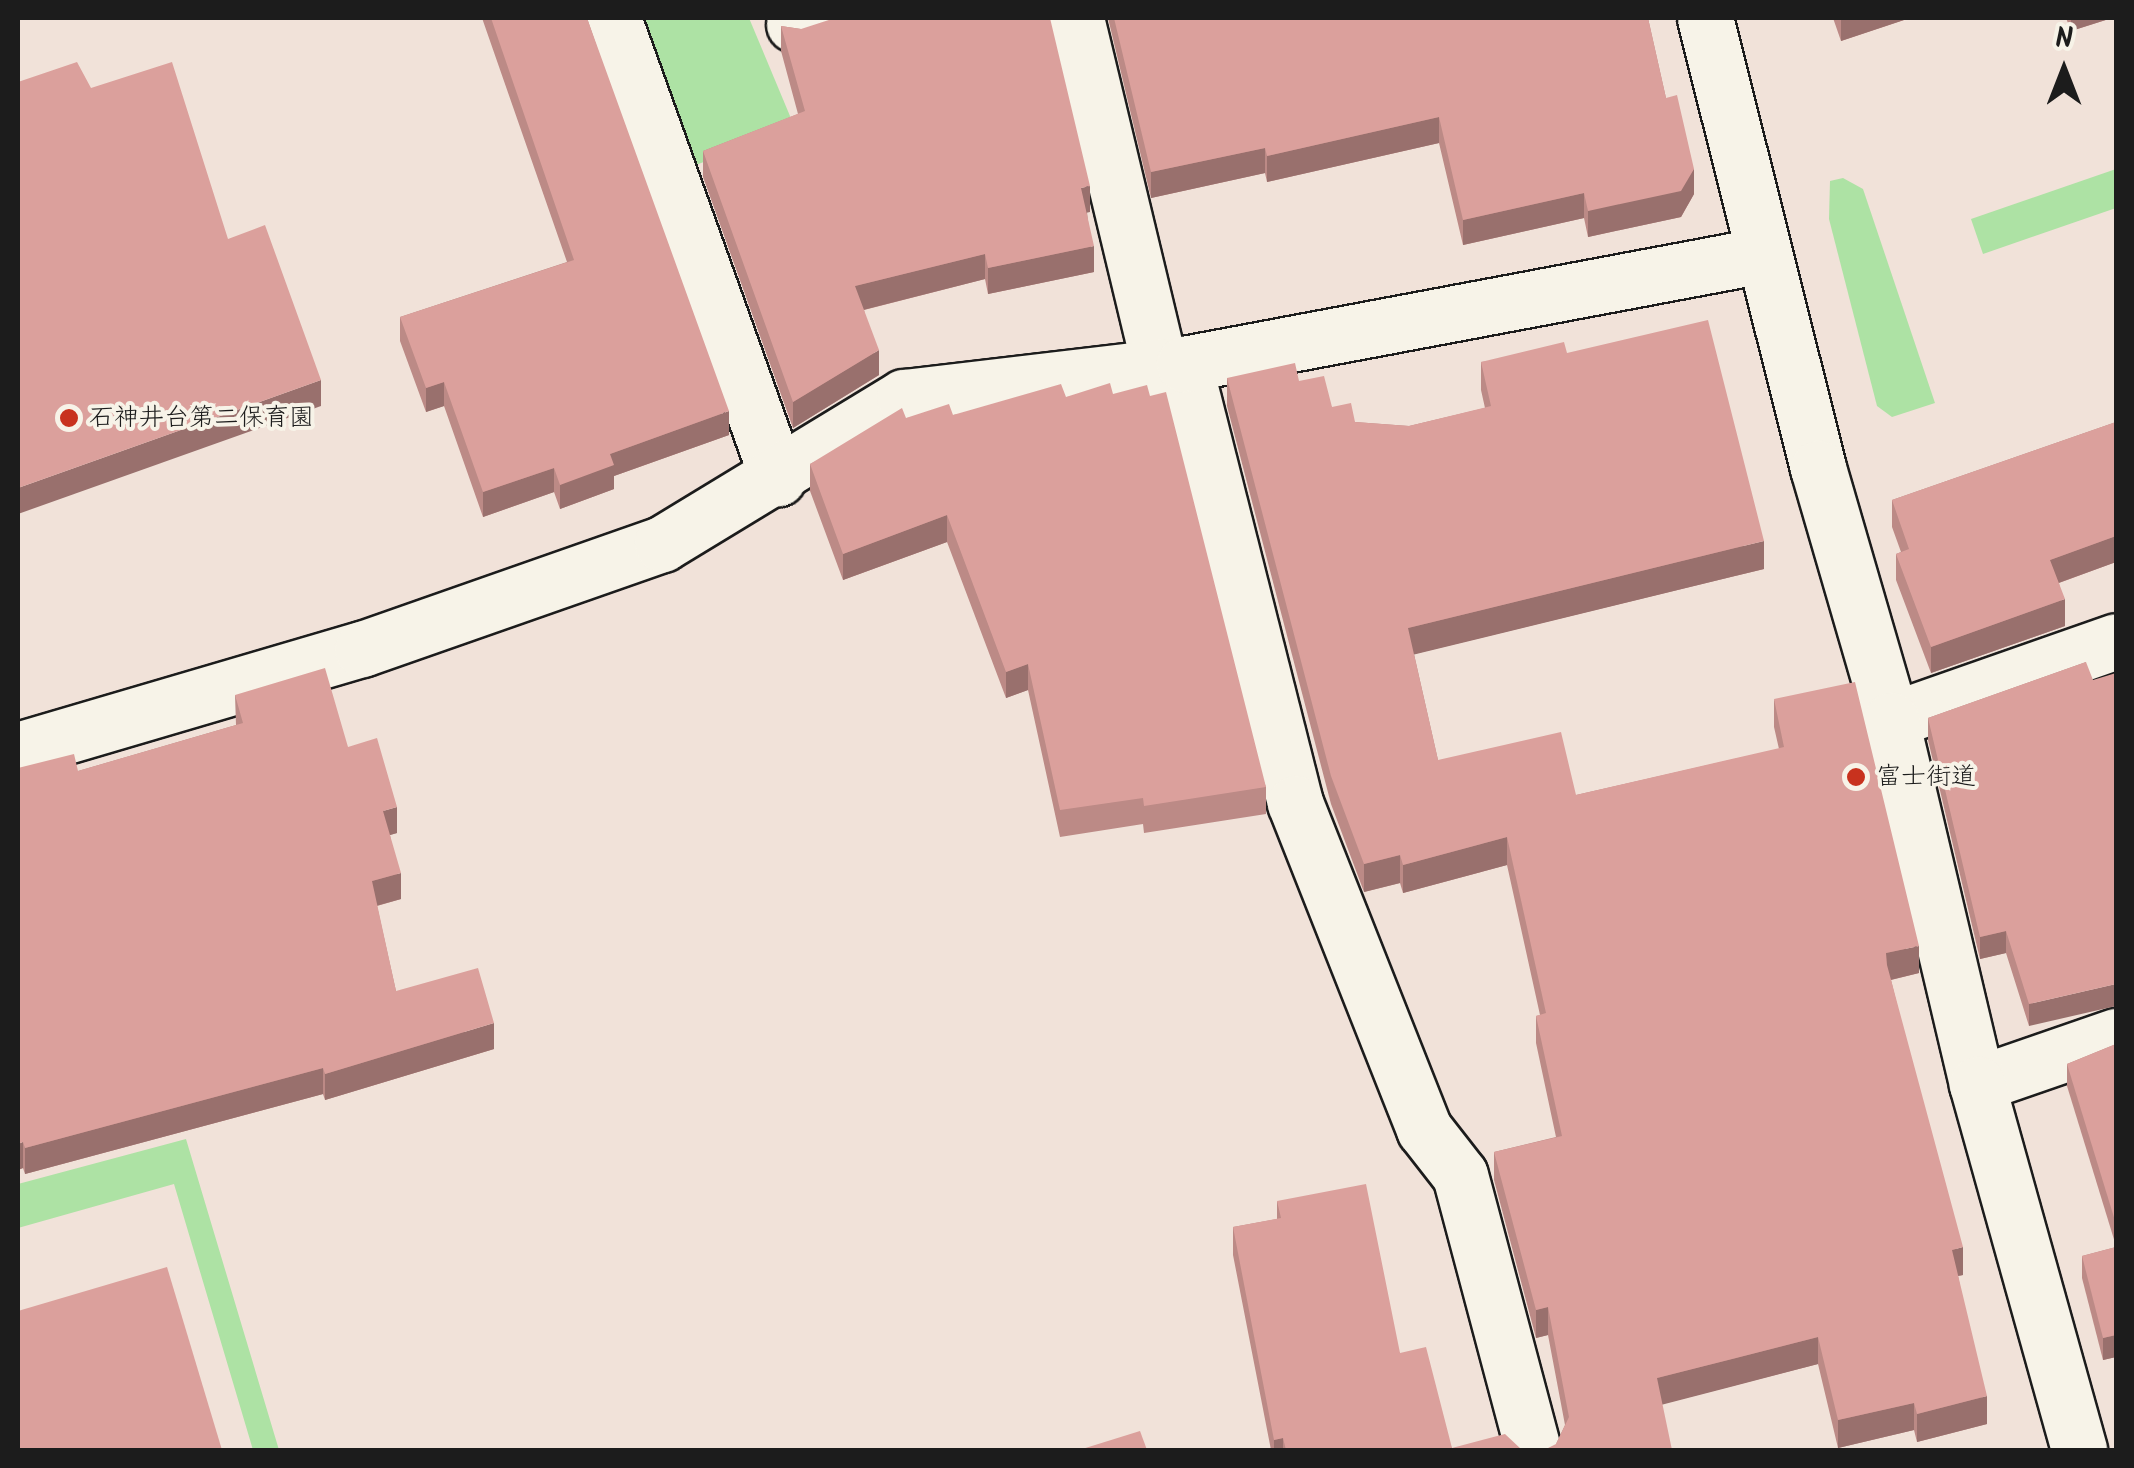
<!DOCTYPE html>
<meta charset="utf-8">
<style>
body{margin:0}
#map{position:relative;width:2134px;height:1468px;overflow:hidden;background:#f1e2d9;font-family:Kalam,"Klee One",sans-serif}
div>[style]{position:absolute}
.green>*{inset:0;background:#ade2a4}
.roads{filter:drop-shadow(2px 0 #1c1c1c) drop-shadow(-2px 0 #1c1c1c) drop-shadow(0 2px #1c1c1c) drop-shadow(0 -2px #1c1c1c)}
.street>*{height:55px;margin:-27.5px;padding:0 27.5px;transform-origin:27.5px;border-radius:27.5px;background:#f7f3e8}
.secondary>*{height:55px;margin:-27.5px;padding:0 27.5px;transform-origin:27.5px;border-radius:27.5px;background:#f7f3e8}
.wall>*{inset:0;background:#bc8a86}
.shaded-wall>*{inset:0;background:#99706d}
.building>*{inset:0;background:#dba09c}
.dots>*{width:28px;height:28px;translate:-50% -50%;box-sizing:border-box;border:5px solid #f7f3e8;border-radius:50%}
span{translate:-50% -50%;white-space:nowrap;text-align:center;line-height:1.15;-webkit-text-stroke:8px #f7f3e8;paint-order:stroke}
.poi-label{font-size:25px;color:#1c1c1c}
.left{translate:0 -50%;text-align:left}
.frame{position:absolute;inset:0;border:20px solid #1c1c1c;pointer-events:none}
.north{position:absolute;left:2014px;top:20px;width:100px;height:100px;-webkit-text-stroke:8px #f7f3e8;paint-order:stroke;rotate:0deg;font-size:28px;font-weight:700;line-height:40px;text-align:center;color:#1c1c1c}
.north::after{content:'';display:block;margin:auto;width:35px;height:45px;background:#1c1c1c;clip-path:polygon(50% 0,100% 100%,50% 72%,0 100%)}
</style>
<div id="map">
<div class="green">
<i style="clip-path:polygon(640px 18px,749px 18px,795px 128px,693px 166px)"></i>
<i style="clip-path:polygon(2116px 169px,2116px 208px,1983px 254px,1971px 219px)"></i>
<i style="clip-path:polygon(1843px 178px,1863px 189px,1935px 403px,1892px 417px,1877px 406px,1829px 219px,1830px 181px)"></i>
<i style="clip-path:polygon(186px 1139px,279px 1450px,253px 1450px,174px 1184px,18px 1228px,18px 1184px)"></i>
</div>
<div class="roads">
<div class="street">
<i style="left:613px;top:18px;width:489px;rotate:70.3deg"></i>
<i style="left:1076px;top:18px;width:356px;rotate:76.5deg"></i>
<i style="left:794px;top:24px;width:27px;rotate:-13deg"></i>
<i style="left:1184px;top:364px;width:453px;rotate:75.8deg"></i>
<i style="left:1295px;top:803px;width:351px;rotate:68.4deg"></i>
<i style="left:1424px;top:1129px;width:58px;rotate:52deg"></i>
<i style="left:1460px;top:1175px;width:285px;rotate:75.1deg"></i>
<i style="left:1891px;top:720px;width:238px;rotate:-19.3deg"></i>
<i style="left:18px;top:750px;width:359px;rotate:-16.4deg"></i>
<i style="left:362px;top:649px;width:318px;rotate:-19.3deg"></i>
<i style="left:662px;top:544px;width:283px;rotate:-31.3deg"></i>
<i style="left:904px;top:397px;width:282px;rotate:-6.7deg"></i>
<i style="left:1184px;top:364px;width:589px;rotate:-10.66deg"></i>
<i style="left:1977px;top:1084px;width:147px;rotate:-19.1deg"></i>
</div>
<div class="secondary">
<i style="left:1705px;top:18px;width:464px;rotate:75.9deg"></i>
<i style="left:1818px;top:468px;width:262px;rotate:73.8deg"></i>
<i style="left:1891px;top:720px;width:374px;rotate:76.7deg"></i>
<i style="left:1977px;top:1084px;width:380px;rotate:74.4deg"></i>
</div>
</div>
<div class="wall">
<i style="clip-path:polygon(482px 18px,587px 18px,729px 435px,614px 476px,614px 489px,560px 509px,554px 492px,483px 517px,444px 406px,426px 412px,400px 341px,400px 317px,567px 262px)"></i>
<i style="clip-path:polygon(1108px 18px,1648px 18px,1666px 98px,1694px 194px,1681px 217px,1588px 237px,1584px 218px,1463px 245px,1439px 143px,1267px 182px,1265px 173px,1151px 198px)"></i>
<i style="clip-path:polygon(1833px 18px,1910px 18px,1841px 41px)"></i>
<i style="clip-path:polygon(2066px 18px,2112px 18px,2071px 31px)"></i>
<i style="clip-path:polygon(781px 26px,801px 29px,1090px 212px,1087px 212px,1094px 272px,988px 294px,985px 279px,864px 310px,879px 375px,793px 428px,703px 177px,703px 151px,798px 114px,781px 51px)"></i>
<i style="clip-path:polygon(1567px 353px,1764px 569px,1414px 654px,1438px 760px,1576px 795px,1779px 749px,1774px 727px,1774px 699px,1919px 973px,1891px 980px,1963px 1275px,1958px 1276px,1987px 1424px,1917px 1442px,1914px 1430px,1838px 1448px,1818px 1364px,1662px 1404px,1556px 1444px,1565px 1425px,1548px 1335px,1536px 1338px,1494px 1180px,1494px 1152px,1556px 1137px,1536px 1043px,1536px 1016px,1540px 1015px,1507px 865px,1403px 893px,1400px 883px,1364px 892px,1331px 804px,1227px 406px,1227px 378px,1299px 381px,1332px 407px,1355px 422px,1409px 426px,1485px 408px,1481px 390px,1481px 362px)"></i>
<i style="clip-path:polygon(1113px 394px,1266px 787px,1266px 814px,1144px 833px,1143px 824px,1060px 837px,1028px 690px,1006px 698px,947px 542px,843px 580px,810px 491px,810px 464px,906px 418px,953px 415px,1066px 397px)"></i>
<i style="clip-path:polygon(2116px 422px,2116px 562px,2059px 583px,2065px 626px,1931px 673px,1896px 580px,1896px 554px,1901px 552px,1892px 527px,1892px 500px)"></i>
<i style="clip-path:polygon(2086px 662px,2029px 1026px,2006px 953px,1980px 959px,1928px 740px,1928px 718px)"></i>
<i style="clip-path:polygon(235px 695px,348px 747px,397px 833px,390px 835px,401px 899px,377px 906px,396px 991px,494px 1049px,325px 1100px,323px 1094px,25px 1174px,23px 1168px,18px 1170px,78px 771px,236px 725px)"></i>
<i style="clip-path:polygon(2116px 1044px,2116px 1246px,2067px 1086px,2067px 1064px)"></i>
<i style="clip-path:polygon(1277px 1201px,1400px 1353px,1452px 1448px,1522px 1450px,1271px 1450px,1233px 1255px,1233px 1227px,1277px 1219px)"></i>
<i style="clip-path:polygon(2116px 1247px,2116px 1357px,2103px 1360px,2082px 1278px,2082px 1256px)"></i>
</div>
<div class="shaded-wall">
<i style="clip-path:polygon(1841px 18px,1910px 18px,1841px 41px)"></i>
<i style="clip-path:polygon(2071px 18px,2112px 18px,2071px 31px)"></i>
<i style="clip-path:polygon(1439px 117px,1439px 143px,1267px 182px,1267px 156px)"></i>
<i style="clip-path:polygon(1265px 148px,1265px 173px,1151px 198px,1151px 172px)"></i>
<i style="clip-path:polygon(1694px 169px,1694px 194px,1681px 217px,1588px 237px,1588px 211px)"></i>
<i style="clip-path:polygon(1090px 186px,1090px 212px,1081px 214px,1081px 188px)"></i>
<i style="clip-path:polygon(1584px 193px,1584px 218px,1463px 245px,1463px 220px)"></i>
<i style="clip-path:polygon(1094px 246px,1094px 272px,988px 294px,988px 268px)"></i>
<i style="clip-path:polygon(985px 254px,985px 279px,855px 312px,855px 286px)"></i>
<i style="clip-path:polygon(879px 350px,879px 375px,793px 428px,793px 402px)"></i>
<i style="clip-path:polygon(321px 380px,321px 406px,18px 514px,18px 488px)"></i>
<i style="clip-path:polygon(444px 382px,444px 406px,426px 412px,426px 388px)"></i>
<i style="clip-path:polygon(729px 411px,729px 435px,614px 476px,614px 489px,560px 509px,560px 485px,610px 454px)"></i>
<i style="clip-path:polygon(554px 468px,554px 492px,483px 517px,483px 492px)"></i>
<i style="clip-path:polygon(947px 515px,947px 542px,843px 580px,843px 554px)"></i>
<i style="clip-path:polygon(2116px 536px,2116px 562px,2050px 586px,2050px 560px)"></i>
<i style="clip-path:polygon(1764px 541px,1764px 569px,1408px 656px,1408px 628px)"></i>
<i style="clip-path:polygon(2065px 599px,2065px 626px,1931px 673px,1931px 647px)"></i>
<i style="clip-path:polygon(1028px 664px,1028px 690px,1006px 698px,1006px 672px)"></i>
<i style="clip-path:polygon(397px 807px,397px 833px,383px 837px,383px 811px)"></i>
<i style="clip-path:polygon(1507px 837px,1507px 865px,1403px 893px,1403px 865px)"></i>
<i style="clip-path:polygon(1400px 855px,1400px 883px,1364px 892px,1364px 864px)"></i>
<i style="clip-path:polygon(401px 873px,401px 899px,372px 907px,372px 881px)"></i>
<i style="clip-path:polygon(2006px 931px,2006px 953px,1980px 959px,1980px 937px)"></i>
<i style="clip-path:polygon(1919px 946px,1919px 973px,1886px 981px,1886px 953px)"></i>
<i style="clip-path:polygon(2116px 984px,2116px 1006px,2029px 1026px,2029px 1004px)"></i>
<i style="clip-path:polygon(494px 1023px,494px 1049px,325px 1100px,325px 1074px)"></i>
<i style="clip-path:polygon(323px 1068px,323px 1094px,25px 1174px,25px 1148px)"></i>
<i style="clip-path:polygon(23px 1142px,23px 1168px,18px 1170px,18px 1144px)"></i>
<i style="clip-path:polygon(1963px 1247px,1963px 1275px,1952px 1277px,1952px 1250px)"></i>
<i style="clip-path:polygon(1548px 1307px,1548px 1335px,1536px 1338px,1536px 1310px)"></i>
<i style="clip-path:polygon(2116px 1335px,2116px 1357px,2103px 1360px,2103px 1338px)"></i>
<i style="clip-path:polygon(1818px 1337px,1818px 1364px,1657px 1406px,1657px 1378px)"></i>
<i style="clip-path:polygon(1987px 1396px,1987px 1424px,1917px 1442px,1917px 1414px)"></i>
<i style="clip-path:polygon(1914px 1403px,1914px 1430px,1838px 1448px,1838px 1420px)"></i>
<i style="clip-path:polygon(1283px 1438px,1283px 1450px,1274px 1450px,1274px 1440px)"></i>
</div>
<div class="building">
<i style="clip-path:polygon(491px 18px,587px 18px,729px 411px,610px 454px,614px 465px,560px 485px,554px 468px,483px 492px,444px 382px,426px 388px,400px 317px,574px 260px)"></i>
<i style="clip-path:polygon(835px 18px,1050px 18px,1090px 186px,1081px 188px,1094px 246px,988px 268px,985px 254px,855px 286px,879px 350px,793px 402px,703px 151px,805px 111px,781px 26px,801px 29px)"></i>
<i style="clip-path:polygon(1114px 18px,1648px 18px,1666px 98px,1677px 95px,1694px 169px,1681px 191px,1588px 211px,1584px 193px,1463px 220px,1439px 117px,1267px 156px,1265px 148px,1151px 172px)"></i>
<i style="clip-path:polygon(77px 62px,91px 88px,172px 62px,228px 239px,265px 225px,321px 380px,18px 488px,18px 82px)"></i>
<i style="clip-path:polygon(1708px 320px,1764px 541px,1408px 628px,1438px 760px,1561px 732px,1576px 795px,1784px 747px,1774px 699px,1855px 682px,1919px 946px,1886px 953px,1887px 965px,1963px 1247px,1952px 1250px,1987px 1396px,1917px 1414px,1914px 1403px,1838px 1420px,1818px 1337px,1657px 1378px,1672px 1450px,1544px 1450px,1556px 1444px,1569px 1417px,1548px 1307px,1536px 1310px,1494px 1152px,1562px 1136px,1536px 1016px,1546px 1013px,1507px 837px,1403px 865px,1400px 855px,1364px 864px,1331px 776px,1227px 378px,1295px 363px,1299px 381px,1324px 376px,1332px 407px,1351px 403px,1355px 422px,1409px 426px,1491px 406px,1481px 362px,1564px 342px,1567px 353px)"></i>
<i style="clip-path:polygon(1110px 383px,1113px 394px,1147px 385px,1150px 396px,1166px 392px,1266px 787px,1144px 806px,1143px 798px,1060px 810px,1028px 664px,1006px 672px,947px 515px,843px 554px,810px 464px,902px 408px,906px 418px,949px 404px,953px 415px,1061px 384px,1066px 397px)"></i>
<i style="clip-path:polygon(2116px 422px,2116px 536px,2050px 560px,2065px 599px,1931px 647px,1896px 554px,1909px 549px,1892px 500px)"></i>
<i style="clip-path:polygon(2086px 662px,2093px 680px,2116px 673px,2116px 984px,2029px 1004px,2006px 931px,1980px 937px,1928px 718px)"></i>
<i style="clip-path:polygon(325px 668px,348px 747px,377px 738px,397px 807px,383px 811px,401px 873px,372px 881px,396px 991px,478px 968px,494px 1023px,325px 1074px,323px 1068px,25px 1148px,23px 1142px,18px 1144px,18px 768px,74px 754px,78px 771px,243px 723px,235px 695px)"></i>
<i style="clip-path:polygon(2116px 1044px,2116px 1224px,2067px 1064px)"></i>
<i style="clip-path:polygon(1366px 1184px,1400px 1353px,1426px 1347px,1452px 1448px,1505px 1434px,1522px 1450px,1286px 1450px,1283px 1438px,1274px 1440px,1233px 1227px,1281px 1218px,1277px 1201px)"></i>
<i style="clip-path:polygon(2116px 1247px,2116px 1335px,2103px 1338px,2082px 1256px)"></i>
<i style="clip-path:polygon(167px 1267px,222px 1450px,18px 1450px,18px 1311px)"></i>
<i style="clip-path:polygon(1140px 1431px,1147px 1450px,1079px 1450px)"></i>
</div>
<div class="dots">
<i style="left:69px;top:418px;background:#c8321e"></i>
<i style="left:1856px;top:777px;background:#c8321e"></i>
</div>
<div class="poi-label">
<span class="left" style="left:89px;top:418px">石神井台第二保育園</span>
<span class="left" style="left:1876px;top:777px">富士街道</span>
</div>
<div class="frame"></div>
<div class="north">N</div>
</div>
